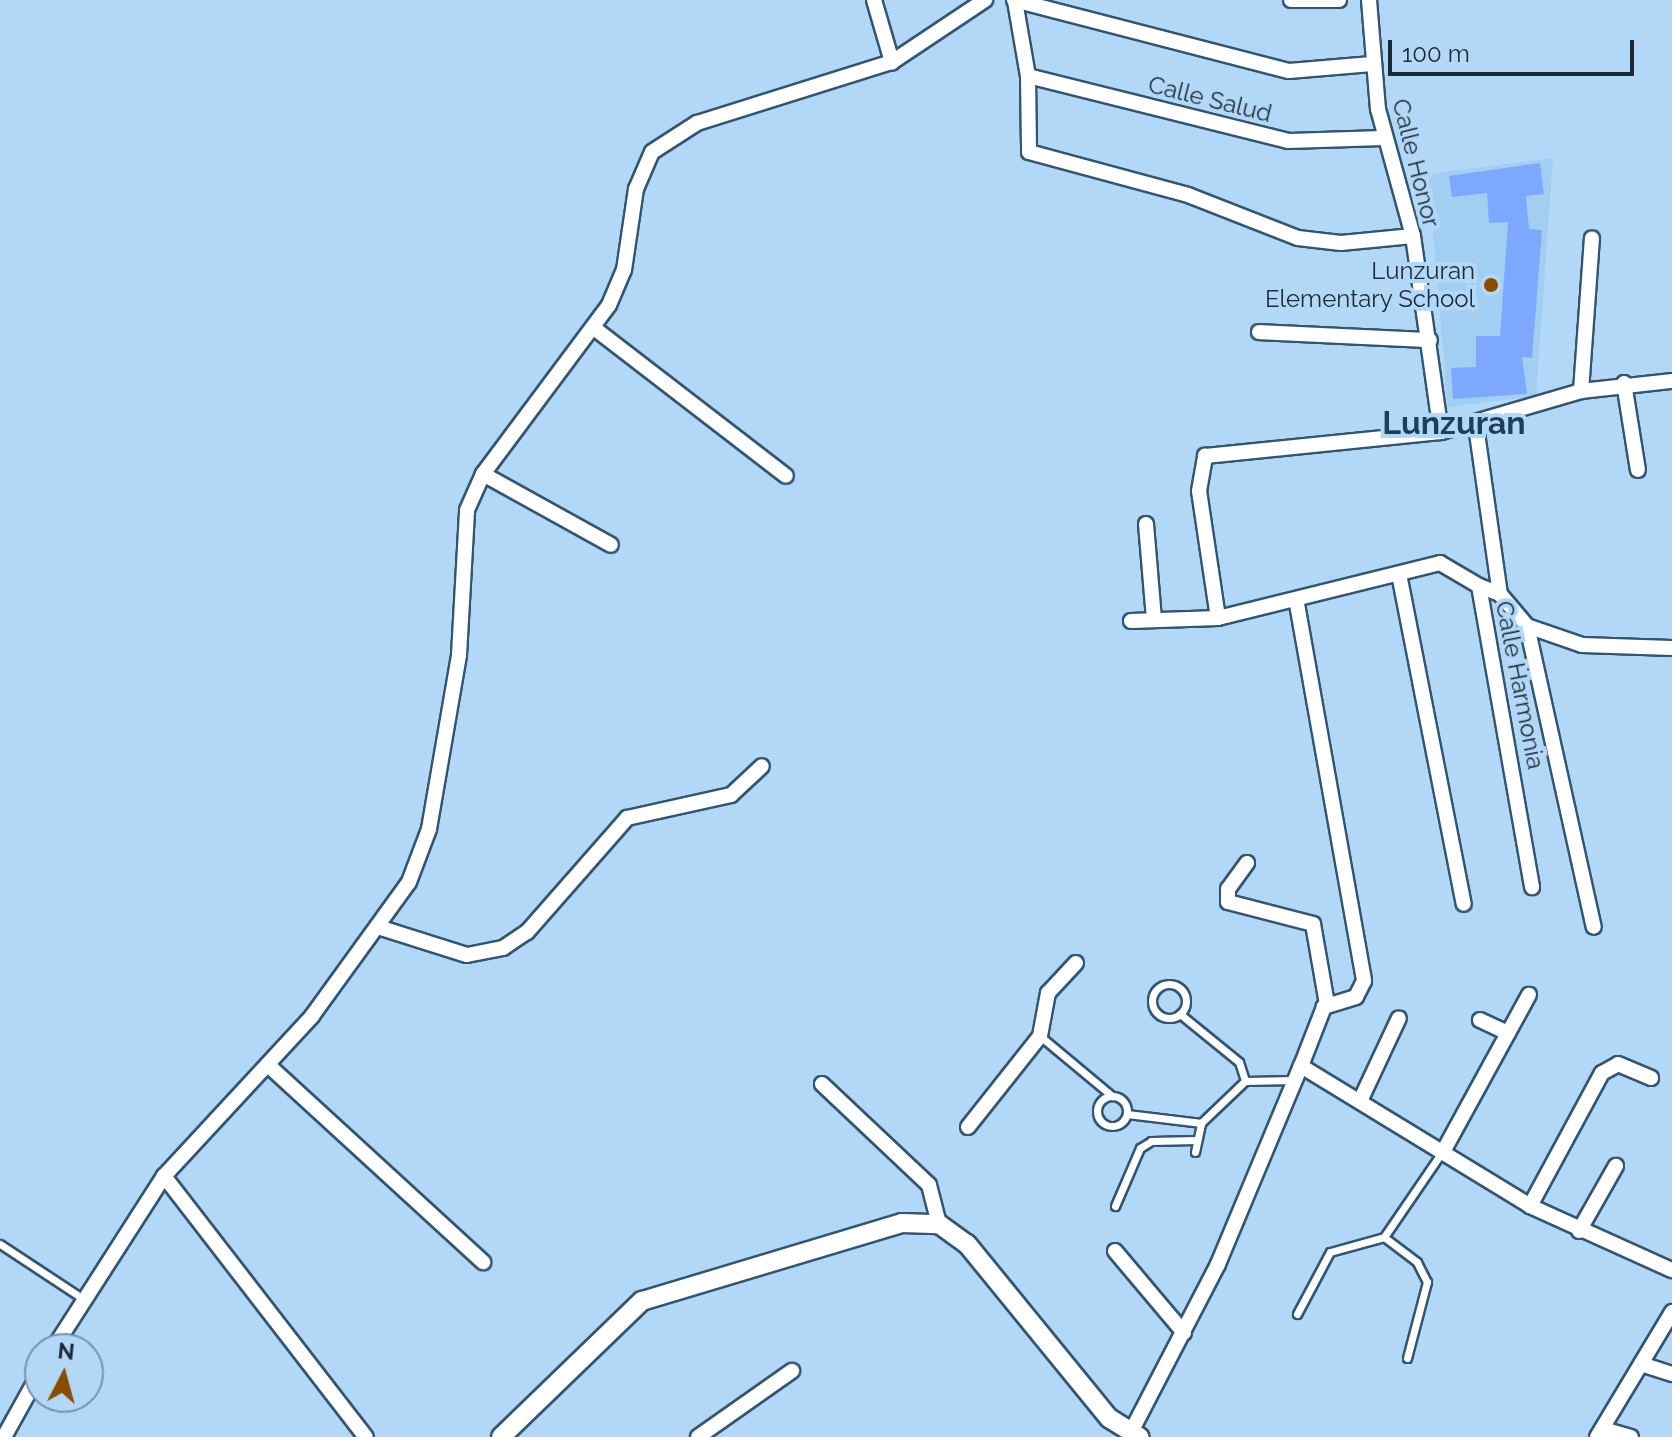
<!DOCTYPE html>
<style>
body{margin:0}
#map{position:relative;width:1672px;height:1437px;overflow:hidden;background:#b3d8f7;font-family:Raleway,sans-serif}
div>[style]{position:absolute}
.built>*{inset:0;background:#a2cef2}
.building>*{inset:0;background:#7da8fd}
.roads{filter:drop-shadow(2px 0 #34556f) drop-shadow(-2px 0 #34556f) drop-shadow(0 2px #34556f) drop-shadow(0 -2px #34556f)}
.lane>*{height:7px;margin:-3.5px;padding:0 3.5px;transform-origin:3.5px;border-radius:3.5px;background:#fff}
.lane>.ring{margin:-3.5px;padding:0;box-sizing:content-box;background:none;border:7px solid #fff;border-radius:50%}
.street>*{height:14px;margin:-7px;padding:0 7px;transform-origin:7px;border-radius:7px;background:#fff}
.secondary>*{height:18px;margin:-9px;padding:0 9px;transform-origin:9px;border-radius:9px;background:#fff}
.dots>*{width:22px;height:22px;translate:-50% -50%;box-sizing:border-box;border:4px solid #b3d8f7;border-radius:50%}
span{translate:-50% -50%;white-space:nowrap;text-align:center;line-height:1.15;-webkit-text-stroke:8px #b3d8f7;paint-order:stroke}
.street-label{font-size:24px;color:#1d2b37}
.poi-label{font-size:24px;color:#1d2b37}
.right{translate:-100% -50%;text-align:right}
.district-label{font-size:32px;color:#1e3f58;font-weight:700}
.north{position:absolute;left:24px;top:1333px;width:80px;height:80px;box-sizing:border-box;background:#b3d8f7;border:2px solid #7793aa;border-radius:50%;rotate:6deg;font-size:22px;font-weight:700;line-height:32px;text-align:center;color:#1d2b37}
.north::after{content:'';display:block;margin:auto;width:28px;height:36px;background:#864d01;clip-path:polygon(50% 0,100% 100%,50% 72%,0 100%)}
.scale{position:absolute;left:1388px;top:40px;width:246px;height:36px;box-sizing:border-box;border:4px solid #1d2b37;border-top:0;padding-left:10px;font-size:24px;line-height:28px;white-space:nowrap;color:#1d2b37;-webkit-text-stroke:6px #b3d8f7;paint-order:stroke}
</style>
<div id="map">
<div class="built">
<i style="clip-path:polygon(1553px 158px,1536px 396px,1448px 407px,1428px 174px)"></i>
</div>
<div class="building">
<i style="clip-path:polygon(1540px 163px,1544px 194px,1526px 196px,1529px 229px,1542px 230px,1532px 358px,1522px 357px,1527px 394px,1453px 399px,1451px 368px,1476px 367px,1476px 336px,1500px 336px,1508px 222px,1489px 223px,1487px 193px,1452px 197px,1449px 176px)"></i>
</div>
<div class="roads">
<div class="lane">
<i class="ring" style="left:1152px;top:984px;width:27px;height:27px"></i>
<i style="left:1180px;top:1014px;width:76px;rotate:39.1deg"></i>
<i style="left:1239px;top:1062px;width:20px;rotate:72deg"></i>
<i style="left:1040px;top:1036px;width:94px;rotate:39.8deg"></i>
<i class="ring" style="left:1097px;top:1096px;width:23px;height:23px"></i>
<i style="left:1127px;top:1114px;width:75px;rotate:6.9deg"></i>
<i style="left:1201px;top:1123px;width:61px;rotate:-43.7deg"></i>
<i style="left:1245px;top:1081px;width:49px;rotate:-1.2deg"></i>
<i style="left:1195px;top:1152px;width:30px;rotate:-78deg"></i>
<i style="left:1115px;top:1206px;width:63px;rotate:-66.7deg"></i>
<i style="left:1140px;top:1148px;width:13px;rotate:-32deg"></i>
<i style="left:1151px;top:1141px;width:46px;rotate:-1.2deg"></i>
<i style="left:0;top:1244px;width:98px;rotate:33.4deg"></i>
<i style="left:1297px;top:1314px;width:70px;rotate:-62deg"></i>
<i style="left:1330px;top:1252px;width:56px;rotate:-15.5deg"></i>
<i style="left:1407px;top:1358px;width:79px;rotate:-75.3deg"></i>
<i style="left:1427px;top:1282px;width:22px;rotate:-117deg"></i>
<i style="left:1417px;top:1262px;width:41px;rotate:-142.9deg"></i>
<i style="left:1384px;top:1237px;width:103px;rotate:-55.7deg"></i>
</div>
<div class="street">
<i style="left:874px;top:0;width:65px;rotate:73.8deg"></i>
<i style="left:1014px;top:0;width:284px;rotate:14.5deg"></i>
<i style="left:1289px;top:71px;width:83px;rotate:-4.8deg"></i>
<i style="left:1291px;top:0;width:48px"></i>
<i style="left:1369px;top:0;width:109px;rotate:85.3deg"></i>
<i style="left:1378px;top:109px;width:132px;rotate:74.6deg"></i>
<i style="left:1413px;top:236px;width:198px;rotate:81.9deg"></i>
<i style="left:1441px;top:432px;width:146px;rotate:-16.3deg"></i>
<i style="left:1581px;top:391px;width:92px;rotate:-6.3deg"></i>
<i style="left:1015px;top:1px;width:76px;rotate:80.2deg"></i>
<i style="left:1028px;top:76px;width:76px;rotate:89.2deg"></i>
<i style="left:1029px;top:152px;width:165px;rotate:15.1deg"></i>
<i style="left:1188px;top:195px;width:118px;rotate:21.4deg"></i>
<i style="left:1298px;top:238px;width:43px;rotate:6.6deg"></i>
<i style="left:1341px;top:243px;width:72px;rotate:-5.6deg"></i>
<i style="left:1028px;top:76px;width:268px;rotate:14deg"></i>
<i style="left:1288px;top:141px;width:96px;rotate:-1.8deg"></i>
<i style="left:594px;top:328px;width:242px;rotate:37.6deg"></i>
<i style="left:1259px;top:332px;width:171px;rotate:2.7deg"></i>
<i style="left:1624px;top:383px;width:88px;rotate:80.9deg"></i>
<i style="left:1581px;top:391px;width:153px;rotate:-85.9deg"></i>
<i style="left:1476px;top:426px;width:170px;rotate:81.9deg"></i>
<i style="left:1500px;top:594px;width:22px;rotate:-159deg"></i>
<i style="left:1479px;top:586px;width:306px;rotate:80deg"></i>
<i style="left:483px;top:474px;width:146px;rotate:29deg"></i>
<i style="left:1146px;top:524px;width:96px;rotate:85.2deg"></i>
<i style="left:1399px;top:574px;width:336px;rotate:78.9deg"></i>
<i style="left:1500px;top:594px;width:42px;rotate:49.8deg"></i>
<i style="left:1527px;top:626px;width:308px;rotate:77.5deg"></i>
<i style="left:1297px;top:604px;width:383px;rotate:79.9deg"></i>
<i style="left:1364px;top:981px;width:18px;rotate:117deg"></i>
<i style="left:1356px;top:997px;width:34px;rotate:163deg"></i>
<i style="left:1324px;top:1007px;width:63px;rotate:111.3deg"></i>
<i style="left:1218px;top:618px;width:128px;rotate:-98.5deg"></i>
<i style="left:1199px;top:491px;width:36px;rotate:-80deg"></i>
<i style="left:1205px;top:456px;width:237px;rotate:-5.8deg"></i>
<i style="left:1131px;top:621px;width:87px;rotate:-2deg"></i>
<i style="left:1218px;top:618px;width:229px;rotate:-13.9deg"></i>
<i style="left:1440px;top:563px;width:45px;rotate:30.5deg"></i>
<i style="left:1527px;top:626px;width:58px;rotate:19.1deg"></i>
<i style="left:1582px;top:645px;width:90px;rotate:1.9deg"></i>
<i style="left:1247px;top:863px;width:32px;rotate:126deg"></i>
<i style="left:1228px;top:889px;width:13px;rotate:90deg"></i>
<i style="left:1228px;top:902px;width:88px;rotate:14.5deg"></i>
<i style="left:1313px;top:924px;width:81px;rotate:80.1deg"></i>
<i style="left:378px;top:927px;width:93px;rotate:17.5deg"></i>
<i style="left:467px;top:955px;width:37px;rotate:-11deg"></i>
<i style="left:503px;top:948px;width:29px;rotate:-34deg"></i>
<i style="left:527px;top:932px;width:152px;rotate:-48.7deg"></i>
<i style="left:627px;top:818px;width:107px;rotate:-12.5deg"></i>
<i style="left:731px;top:795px;width:42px;rotate:-43.1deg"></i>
<i style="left:1480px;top:1020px;width:31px;rotate:25deg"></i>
<i style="left:268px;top:1065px;width:292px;rotate:42.5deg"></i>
<i style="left:822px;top:1084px;width:147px;rotate:43.3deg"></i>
<i style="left:929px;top:1185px;width:40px;rotate:75.6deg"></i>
<i style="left:1361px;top:1099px;width:89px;rotate:-64.9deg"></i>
<i style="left:968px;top:1127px;width:116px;rotate:-51.6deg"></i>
<i style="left:1040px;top:1036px;width:44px;rotate:-79.5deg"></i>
<i style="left:1048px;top:993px;width:41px;rotate:-47deg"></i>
<i style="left:1444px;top:1150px;width:177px;rotate:-61.3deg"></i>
<i style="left:164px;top:1176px;width:330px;rotate:52.3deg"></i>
<i style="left:1530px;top:1206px;width:151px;rotate:-61.6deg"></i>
<i style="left:1602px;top:1073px;width:18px;rotate:-29deg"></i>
<i style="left:1618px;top:1064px;width:36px;rotate:23deg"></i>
<i style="left:1579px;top:1231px;width:75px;rotate:-60.4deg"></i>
<i style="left:1115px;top:1251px;width:107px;rotate:49.9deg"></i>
<i style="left:53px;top:1349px;width:206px;rotate:-57.3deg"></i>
<i style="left:164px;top:1176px;width:218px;rotate:-47.2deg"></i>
<i style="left:312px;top:1016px;width:165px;rotate:-54.1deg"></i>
<i style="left:409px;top:882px;width:57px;rotate:-69.3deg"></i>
<i style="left:429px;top:829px;width:177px;rotate:-80.2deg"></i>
<i style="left:459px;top:655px;width:145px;rotate:-86.8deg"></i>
<i style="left:467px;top:510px;width:39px;rotate:-66deg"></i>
<i style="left:483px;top:474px;width:211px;rotate:-53.3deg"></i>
<i style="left:609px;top:305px;width:38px;rotate:-67deg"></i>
<i style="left:624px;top:270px;width:82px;rotate:-81.6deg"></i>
<i style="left:636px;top:189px;width:40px;rotate:-66.6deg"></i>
<i style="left:652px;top:152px;width:54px;rotate:-32.8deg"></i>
<i style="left:697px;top:123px;width:204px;rotate:-17.4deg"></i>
<i style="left:892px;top:62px;width:112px;rotate:-33.7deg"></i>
<i style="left:1641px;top:1364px;width:33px;rotate:18deg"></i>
<i style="left:1603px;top:1429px;width:29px;rotate:16deg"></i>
<i style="left:1131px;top:1432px;width:189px;rotate:-62.6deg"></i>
<i style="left:1218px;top:1264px;width:215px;rotate:-67.3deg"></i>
<i style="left:1301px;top:1066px;width:268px;rotate:31.4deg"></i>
<i style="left:1530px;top:1206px;width:156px;rotate:24.3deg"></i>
<i style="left:4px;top:1437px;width:74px;rotate:-61deg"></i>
<i style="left:698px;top:1437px;width:115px;rotate:-35.1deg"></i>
<i style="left:1597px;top:1437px;width:146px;rotate:-59deg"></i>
</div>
<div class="secondary">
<i style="left:501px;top:1437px;width:196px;rotate:-44deg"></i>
<i style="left:642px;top:1301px;width:271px;rotate:-16.7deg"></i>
<i style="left:902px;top:1223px;width:37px;rotate:2deg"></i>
<i style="left:939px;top:1224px;width:34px;rotate:36deg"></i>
<i style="left:967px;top:1244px;width:225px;rotate:50.8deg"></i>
<i style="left:1109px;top:1418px;width:36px;rotate:32deg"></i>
</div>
</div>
<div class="dots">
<i style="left:1491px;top:285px;background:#864d01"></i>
</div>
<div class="street-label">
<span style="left:1210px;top:99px;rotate:14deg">Calle Salud</span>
<span style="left:1416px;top:163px;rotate:76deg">Calle Honor</span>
<span style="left:1520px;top:685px;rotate:79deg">Calle Harmonia</span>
</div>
<div class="poi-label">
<span class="right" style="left:1475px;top:285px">Lunzuran<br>Elementary School</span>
</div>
<div class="district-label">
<span style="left:1454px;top:423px">Lunzuran</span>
</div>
<div class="north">N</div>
<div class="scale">100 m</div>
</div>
